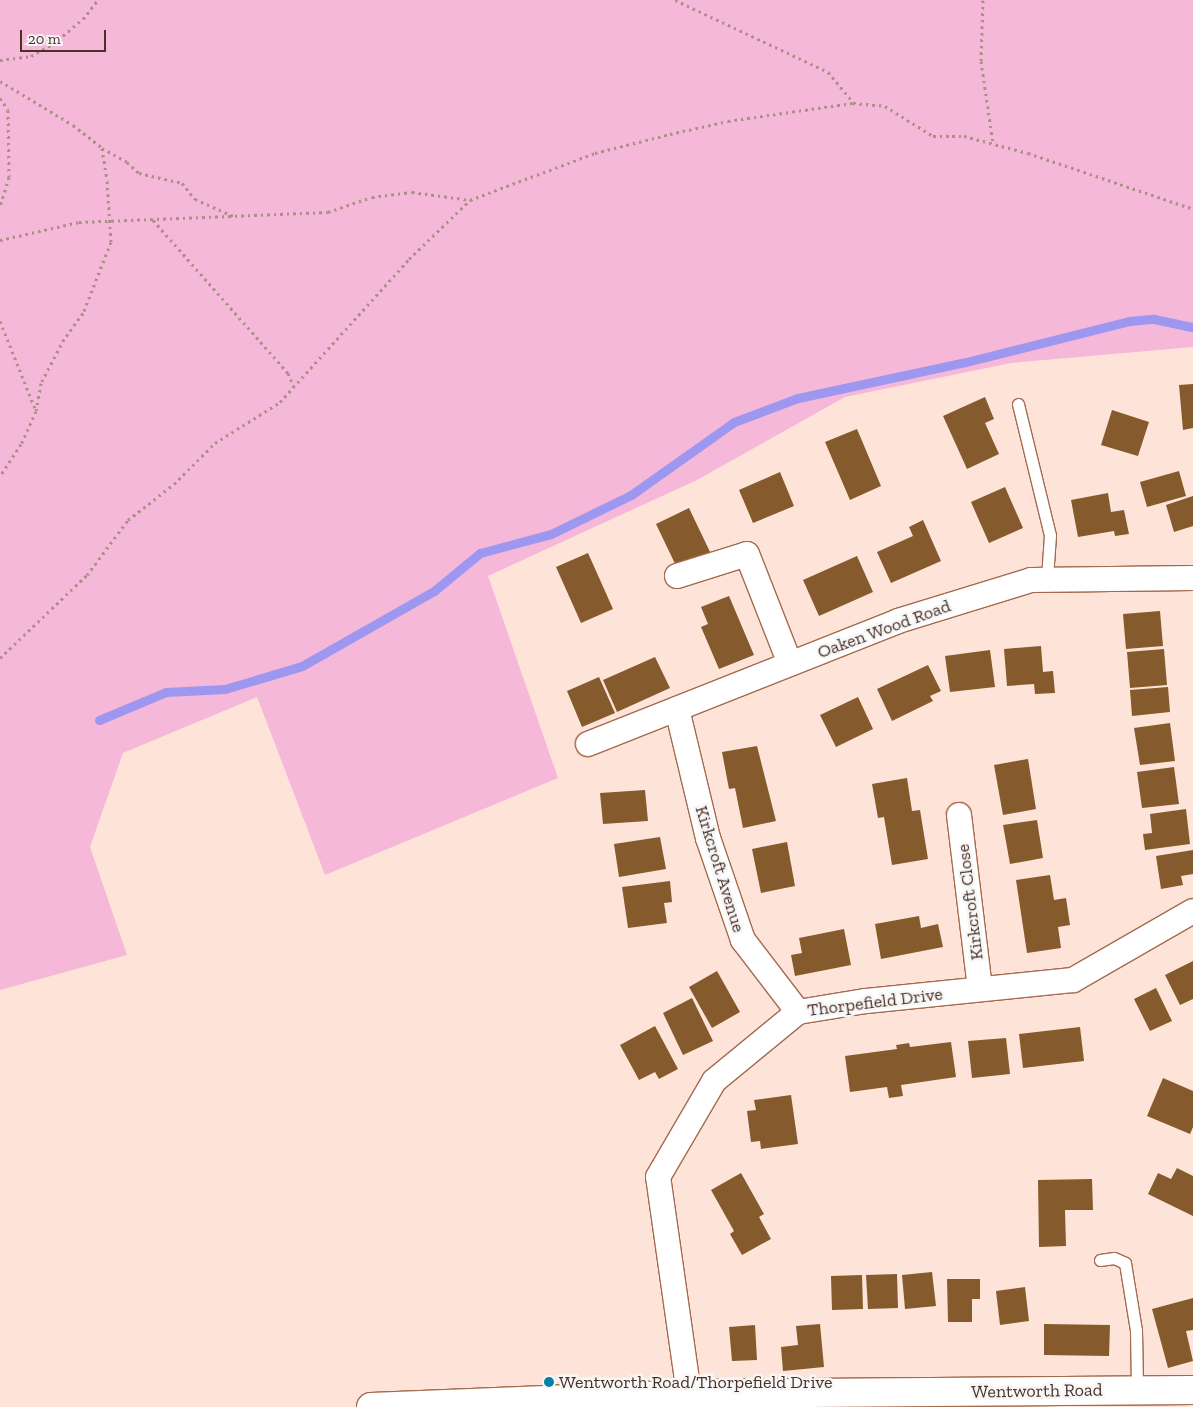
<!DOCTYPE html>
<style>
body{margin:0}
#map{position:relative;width:1193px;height:1407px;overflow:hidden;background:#fee4d8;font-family:"Zilla Slab",serif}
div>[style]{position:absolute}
.green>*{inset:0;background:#f5b8d8}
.stream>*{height:9px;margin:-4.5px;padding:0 4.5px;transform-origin:4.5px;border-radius:4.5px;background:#9d97f0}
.building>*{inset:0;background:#855a2c}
.path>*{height:3px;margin-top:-1.5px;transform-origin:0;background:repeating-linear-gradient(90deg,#aa9085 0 2.5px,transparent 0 6.5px)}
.roads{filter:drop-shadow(1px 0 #a46a4f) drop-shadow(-1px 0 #a46a4f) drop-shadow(0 1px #a46a4f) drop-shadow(0 -1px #a46a4f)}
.service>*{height:11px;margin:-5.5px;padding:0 5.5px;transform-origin:5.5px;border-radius:5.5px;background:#fff}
.minor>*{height:24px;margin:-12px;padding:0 12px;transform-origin:12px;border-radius:12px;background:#fff}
.tertiary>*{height:28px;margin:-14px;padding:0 14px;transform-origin:14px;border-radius:14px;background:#fff}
.dots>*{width:14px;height:14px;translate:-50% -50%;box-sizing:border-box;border:2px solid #f7f7f7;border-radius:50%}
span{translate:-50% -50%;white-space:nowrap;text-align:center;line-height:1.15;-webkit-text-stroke:5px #f7f7f7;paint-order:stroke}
.street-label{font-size:18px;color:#4a3025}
.poi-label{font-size:18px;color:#4a3025}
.left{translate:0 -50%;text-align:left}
.scale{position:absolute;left:20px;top:30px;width:86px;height:22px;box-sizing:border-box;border:2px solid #4a3025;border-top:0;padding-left:6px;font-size:15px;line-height:18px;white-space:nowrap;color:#4a3025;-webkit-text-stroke:4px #f7f7f7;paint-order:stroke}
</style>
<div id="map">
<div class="green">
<i style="clip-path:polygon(0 0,1193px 0,1193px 347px,1011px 363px,845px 397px,697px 480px,488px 576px,558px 778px,325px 875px,257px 697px,123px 753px,90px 847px,127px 955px,0 990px)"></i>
</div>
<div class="stream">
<i style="left:99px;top:720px;width:73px;rotate:-22.7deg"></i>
<i style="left:166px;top:692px;width:59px;rotate:-2.9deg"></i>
<i style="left:225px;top:689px;width:80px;rotate:-16.6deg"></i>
<i style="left:302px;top:666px;width:152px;rotate:-29.6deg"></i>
<i style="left:434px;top:591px;width:60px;rotate:-39.6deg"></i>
<i style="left:480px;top:553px;width:73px;rotate:-15deg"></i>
<i style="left:551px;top:534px;width:89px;rotate:-26deg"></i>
<i style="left:631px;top:495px;width:126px;rotate:-35.3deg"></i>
<i style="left:734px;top:422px;width:68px;rotate:-20.6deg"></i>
<i style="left:798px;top:398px;width:172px;rotate:-12.1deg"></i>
<i style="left:966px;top:362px;width:168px;rotate:-14.1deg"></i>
<i style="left:1129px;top:321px;width:25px;rotate:-5deg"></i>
<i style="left:1154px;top:319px;width:40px;rotate:12deg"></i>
</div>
<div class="building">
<i style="clip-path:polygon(1193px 384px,1193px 428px,1183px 430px,1179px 385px)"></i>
<i style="clip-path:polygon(985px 397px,994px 419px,985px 423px,999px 454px,967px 469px,943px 416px)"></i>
<i style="clip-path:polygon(1112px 410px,1149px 422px,1138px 456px,1101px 445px)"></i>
<i style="clip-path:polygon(857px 429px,881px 486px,850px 500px,825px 442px)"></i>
<i style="clip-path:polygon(1179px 471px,1186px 496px,1147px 507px,1140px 482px)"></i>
<i style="clip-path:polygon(780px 472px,794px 506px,753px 523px,739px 490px)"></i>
<i style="clip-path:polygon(1005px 487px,1023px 528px,989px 543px,971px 502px)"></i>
<i style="clip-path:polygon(1108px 493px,1111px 512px,1124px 510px,1129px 534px,1115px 536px,1114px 531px,1078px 537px,1071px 500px)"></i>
<i style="clip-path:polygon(1193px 496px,1193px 526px,1174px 532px,1166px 505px)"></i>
<i style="clip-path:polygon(689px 508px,711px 554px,678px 570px,656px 524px)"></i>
<i style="clip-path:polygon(923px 520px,941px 561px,891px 583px,877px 552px,913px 536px,909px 527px)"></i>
<i style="clip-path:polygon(588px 553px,613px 609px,581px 623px,556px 567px)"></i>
<i style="clip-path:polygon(857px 556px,873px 592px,819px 616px,803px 580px)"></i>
<i style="clip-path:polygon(729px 596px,754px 655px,719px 669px,701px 627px,708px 624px,701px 607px)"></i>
<i style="clip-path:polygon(1160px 611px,1163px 646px,1126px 649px,1123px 614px)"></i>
<i style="clip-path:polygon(1041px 646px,1043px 672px,1053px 671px,1055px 693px,1035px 694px,1034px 684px,1007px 686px,1004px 649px)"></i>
<i style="clip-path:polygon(1164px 649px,1167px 685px,1130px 688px,1127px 652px)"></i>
<i style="clip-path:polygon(990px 650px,995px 687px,950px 692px,945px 656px)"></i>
<i style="clip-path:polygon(655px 657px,670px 688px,617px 712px,603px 680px)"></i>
<i style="clip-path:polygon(928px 665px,941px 691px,930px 696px,933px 701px,892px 721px,877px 689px)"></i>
<i style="clip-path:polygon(599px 677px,615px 713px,582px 727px,567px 691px)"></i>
<i style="clip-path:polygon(1168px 687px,1170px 712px,1132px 716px,1130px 690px)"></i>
<i style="clip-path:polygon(858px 697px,873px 729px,836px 747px,820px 715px)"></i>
<i style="clip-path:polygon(1170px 723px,1175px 761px,1140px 765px,1134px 728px)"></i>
<i style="clip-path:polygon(757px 746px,776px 821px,743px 828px,735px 788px,729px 789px,722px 752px)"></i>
<i style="clip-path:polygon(1028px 759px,1036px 809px,1003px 815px,994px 765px)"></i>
<i style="clip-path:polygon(1174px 767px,1179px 804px,1142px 808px,1137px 772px)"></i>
<i style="clip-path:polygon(907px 778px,912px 811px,920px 810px,928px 859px,892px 865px,884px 817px,878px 818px,872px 784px)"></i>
<i style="clip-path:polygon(645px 790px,648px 821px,603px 824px,600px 793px)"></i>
<i style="clip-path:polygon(1186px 809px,1190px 844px,1145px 850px,1143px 834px,1152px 833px,1150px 814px)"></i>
<i style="clip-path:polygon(1037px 820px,1043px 858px,1010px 864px,1003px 825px)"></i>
<i style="clip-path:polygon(660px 837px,666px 869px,619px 877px,614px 844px)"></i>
<i style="clip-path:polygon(787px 842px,795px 886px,761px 893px,752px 849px)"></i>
<i style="clip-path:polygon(1193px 850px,1193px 874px,1181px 876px,1183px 885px,1161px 889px,1156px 856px)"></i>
<i style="clip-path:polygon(1050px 875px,1054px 900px,1066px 898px,1070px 925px,1058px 927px,1061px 948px,1027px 953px,1016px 880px)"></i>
<i style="clip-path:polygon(670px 881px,672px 902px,664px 903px,667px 923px,628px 928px,622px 887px)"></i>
<i style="clip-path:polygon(919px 916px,921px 928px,938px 924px,943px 947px,881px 959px,875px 924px)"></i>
<i style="clip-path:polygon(844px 929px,851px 965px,795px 976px,791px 955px,802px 953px,799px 938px)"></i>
<i style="clip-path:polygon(1193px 961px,1193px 999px,1180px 1005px,1165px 975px)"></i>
<i style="clip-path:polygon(717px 971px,740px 1012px,712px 1028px,689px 987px)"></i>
<i style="clip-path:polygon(1156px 988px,1172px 1021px,1150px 1031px,1134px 999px)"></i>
<i style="clip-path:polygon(692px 998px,713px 1041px,683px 1055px,663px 1013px)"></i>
<i style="clip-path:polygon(655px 1026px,678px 1069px,659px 1079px,655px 1072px,639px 1080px,620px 1045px)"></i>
<i style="clip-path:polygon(1080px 1027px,1084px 1061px,1023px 1068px,1019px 1034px)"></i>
<i style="clip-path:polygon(1006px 1038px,1010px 1074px,972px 1078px,968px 1041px)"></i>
<i style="clip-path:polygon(951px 1042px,956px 1077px,901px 1085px,903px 1096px,889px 1098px,887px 1087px,850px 1092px,845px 1056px,897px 1049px,896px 1045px,909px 1043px,910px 1047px)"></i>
<i style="clip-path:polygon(1163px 1078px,1193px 1091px,1193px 1127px,1190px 1134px,1147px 1116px)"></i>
<i style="clip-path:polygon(791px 1095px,798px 1144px,761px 1149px,760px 1141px,751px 1142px,747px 1111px,756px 1110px,754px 1100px)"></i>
<i style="clip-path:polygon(1177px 1168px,1193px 1176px,1193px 1216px,1148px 1194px,1158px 1173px,1171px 1179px)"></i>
<i style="clip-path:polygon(741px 1173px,764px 1214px,759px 1217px,771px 1239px,742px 1255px,730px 1234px,734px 1231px,711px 1190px)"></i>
<i style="clip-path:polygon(1092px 1179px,1093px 1210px,1065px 1210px,1066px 1246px,1039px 1247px,1038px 1180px)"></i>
<i style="clip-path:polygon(932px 1272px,936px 1306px,905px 1309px,902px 1275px)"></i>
<i style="clip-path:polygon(897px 1274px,898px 1308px,868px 1309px,866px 1275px)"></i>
<i style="clip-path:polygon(862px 1275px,863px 1309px,832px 1310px,831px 1276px)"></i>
<i style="clip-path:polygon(947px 1279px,980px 1279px,980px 1299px,972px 1299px,972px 1322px,948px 1322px)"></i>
<i style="clip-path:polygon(1025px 1287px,1029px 1321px,1000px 1325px,996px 1291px)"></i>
<i style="clip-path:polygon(1193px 1298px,1193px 1330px,1186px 1331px,1193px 1361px,1168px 1368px,1152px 1309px)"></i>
<i style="clip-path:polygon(820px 1324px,824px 1367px,783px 1371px,781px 1347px,798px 1345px,796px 1326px)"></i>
<i style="clip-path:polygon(1044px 1324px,1110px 1325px,1109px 1356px,1044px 1355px)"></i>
<i style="clip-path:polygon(755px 1325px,757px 1360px,732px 1361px,729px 1327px)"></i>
</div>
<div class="path">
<i style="left:675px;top:0;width:169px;rotate:25.2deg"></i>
<i style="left:828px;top:72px;width:39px;rotate:50deg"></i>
<i style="left:983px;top:0;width:61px;rotate:91.9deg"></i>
<i style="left:981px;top:61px;width:83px;rotate:81.7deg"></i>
<i style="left:0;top:60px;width:31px;rotate:-7deg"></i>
<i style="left:31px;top:56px;width:25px;rotate:-29deg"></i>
<i style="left:53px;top:44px;width:39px;rotate:-40deg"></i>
<i style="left:83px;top:19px;width:24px;rotate:-52deg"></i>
<i style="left:0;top:81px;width:85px;rotate:31.1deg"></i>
<i style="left:73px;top:125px;width:37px;rotate:38deg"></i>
<i style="left:102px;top:148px;width:33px;rotate:81deg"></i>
<i style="left:107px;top:181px;width:61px;rotate:86.2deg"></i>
<i style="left:111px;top:242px;width:76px;rotate:111.5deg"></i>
<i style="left:83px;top:313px;width:32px;rotate:126deg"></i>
<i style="left:64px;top:339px;width:50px;rotate:117.6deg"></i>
<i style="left:41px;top:383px;width:28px;rotate:100deg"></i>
<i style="left:0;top:98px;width:14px;rotate:56deg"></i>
<i style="left:8px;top:110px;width:67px;rotate:89.1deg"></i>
<i style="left:9px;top:177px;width:31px;rotate:107deg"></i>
<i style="left:102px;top:148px;width:29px;rotate:29deg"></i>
<i style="left:127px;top:162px;width:16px;rotate:43deg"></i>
<i style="left:139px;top:173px;width:44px;rotate:13.1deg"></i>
<i style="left:182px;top:183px;width:21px;rotate:51deg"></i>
<i style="left:195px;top:199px;width:42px;rotate:24.1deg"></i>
<i style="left:153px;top:220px;width:204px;rotate:48.6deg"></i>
<i style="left:288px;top:373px;width:15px;rotate:67deg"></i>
<i style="left:0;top:240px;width:81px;rotate:-12.8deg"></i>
<i style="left:79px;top:222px;width:249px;rotate:-2.3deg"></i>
<i style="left:328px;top:212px;width:46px;rotate:-18.8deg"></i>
<i style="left:372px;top:197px;width:40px;rotate:-7.1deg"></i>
<i style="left:412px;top:192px;width:59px;rotate:7.9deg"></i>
<i style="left:470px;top:200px;width:134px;rotate:-20.6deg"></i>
<i style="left:595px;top:153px;width:77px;rotate:-14.2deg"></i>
<i style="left:670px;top:134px;width:59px;rotate:-12.6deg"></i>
<i style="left:728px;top:121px;width:126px;rotate:-8.2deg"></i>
<i style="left:853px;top:103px;width:32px;rotate:5deg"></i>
<i style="left:885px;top:106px;width:57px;rotate:32deg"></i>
<i style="left:933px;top:136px;width:31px"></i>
<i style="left:964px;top:136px;width:66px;rotate:14.9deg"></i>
<i style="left:1028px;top:153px;width:174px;rotate:18.7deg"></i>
<i style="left:0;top:321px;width:97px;rotate:68.2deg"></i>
<i style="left:36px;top:411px;width:36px;rotate:114deg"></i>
<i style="left:21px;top:444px;width:38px;rotate:123deg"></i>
<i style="left:0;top:658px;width:120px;rotate:-43.7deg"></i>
<i style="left:87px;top:575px;width:69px;rotate:-53.3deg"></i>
<i style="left:128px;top:520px;width:58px;rotate:-38deg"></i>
<i style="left:174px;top:484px;width:58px;rotate:-45deg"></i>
<i style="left:215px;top:443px;width:77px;rotate:-32.2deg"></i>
<i style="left:280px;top:402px;width:193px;rotate:-47.9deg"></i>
<i style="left:409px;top:259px;width:85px;rotate:-44deg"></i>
</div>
<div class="roads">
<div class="service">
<i style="left:1018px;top:404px;width:135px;rotate:76.3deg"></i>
<i style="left:1050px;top:535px;width:43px;rotate:94deg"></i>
<i style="left:1100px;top:1260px;width:14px;rotate:-8deg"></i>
<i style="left:1114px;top:1258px;width:12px;rotate:24deg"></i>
<i style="left:1125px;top:1263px;width:68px;rotate:80.7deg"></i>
<i style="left:1136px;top:1330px;width:60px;rotate:89deg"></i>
</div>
<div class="minor">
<i style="left:677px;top:576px;width:73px;rotate:-17.4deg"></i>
<i style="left:747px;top:554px;width:118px;rotate:68.6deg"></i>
<i style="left:677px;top:709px;width:133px;rotate:76.5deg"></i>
<i style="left:708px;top:838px;width:108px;rotate:71.1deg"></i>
<i style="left:743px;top:940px;width:91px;rotate:52.6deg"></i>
<i style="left:588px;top:744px;width:334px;rotate:-21.6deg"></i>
<i style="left:898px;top:621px;width:139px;rotate:-17.1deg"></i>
<i style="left:1031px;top:580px;width:162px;rotate:-0.7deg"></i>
<i style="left:959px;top:815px;width:175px;rotate:83.1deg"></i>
<i style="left:689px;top:1394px;width:219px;rotate:-98.1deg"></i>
<i style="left:658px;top:1177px;width:111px;rotate:-59.7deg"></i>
<i style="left:714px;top:1081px;width:109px;rotate:-39.4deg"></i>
<i style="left:798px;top:1012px;width:69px;rotate:-9.2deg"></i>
<i style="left:866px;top:1001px;width:208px;rotate:-5.8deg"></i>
<i style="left:1073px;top:980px;width:138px;rotate:-29.9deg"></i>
</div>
<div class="tertiary">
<i style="left:371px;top:1407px;width:318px;rotate:-2.3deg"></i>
<i style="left:689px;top:1394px;width:504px;rotate:-0.45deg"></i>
</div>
</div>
<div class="dots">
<i style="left:549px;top:1382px;background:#0082a6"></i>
</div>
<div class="street-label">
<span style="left:884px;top:629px;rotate:-20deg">Oaken Wood Road</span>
<span style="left:720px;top:869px;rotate:73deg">Kirkcroft Avenue</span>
<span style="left:970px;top:902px;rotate:-97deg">Kirkcroft Close</span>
<span style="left:875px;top:1002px;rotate:-7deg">Thorpefield Drive</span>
<span style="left:1037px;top:1391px;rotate:-1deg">Wentworth Road</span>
</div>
<div class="poi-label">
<span class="left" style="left:559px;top:1382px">Wentworth Road/Thorpefield Drive</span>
</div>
<div class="scale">20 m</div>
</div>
